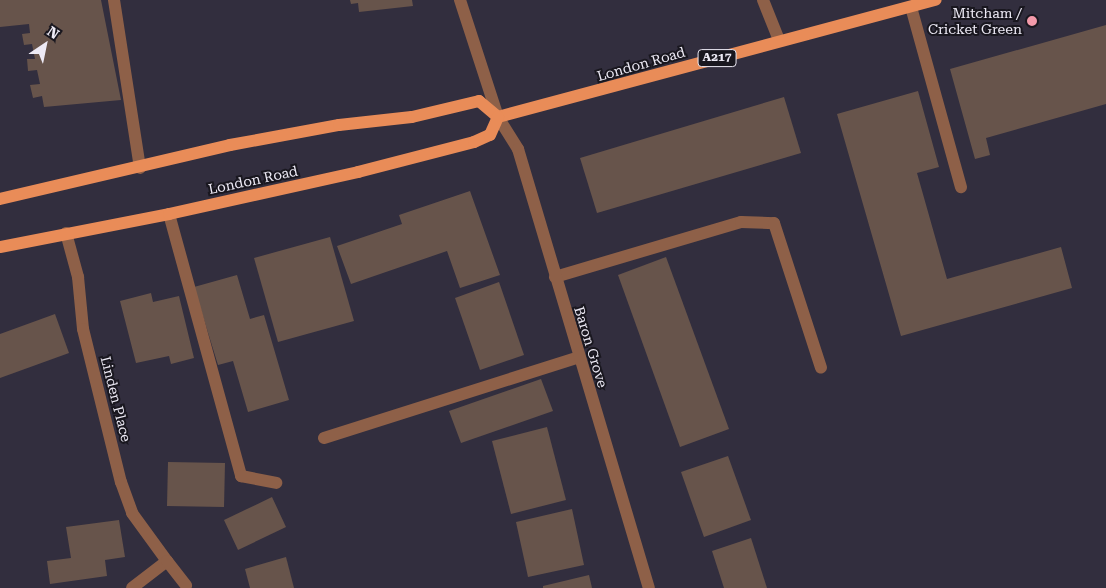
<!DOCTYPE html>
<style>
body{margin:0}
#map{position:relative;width:1106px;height:588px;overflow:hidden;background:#322e3e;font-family:"Roboto Serif",serif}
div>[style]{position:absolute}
.building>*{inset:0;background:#67544b}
.service>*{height:12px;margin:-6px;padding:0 6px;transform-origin:6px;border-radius:6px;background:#8e6048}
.minor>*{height:12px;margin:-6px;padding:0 6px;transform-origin:6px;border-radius:6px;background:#8e6048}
.primary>*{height:12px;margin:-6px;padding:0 6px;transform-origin:6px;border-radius:6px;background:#e98c58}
.dots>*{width:14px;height:14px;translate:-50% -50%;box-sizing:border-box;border:2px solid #19171f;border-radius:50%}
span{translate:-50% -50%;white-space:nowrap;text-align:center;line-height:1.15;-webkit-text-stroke:4px #19171f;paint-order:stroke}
.shield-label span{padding:1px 4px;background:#19171f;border:1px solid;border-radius:4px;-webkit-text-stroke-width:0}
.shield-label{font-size:12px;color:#edeaf5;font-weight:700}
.poi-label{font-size:14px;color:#edeaf5}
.right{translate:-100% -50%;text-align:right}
.street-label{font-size:14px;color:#edeaf5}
.north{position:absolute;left:20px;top:20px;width:50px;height:50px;-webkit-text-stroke:4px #19171f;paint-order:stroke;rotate:34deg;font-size:14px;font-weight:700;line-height:20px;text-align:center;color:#edeaf5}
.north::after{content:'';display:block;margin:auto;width:18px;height:22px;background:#edeaf5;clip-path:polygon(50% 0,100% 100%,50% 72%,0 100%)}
</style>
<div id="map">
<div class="building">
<i style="clip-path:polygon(0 0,101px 0,121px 100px,44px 107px,42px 96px,33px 98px,30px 85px,40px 84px,37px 70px,28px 71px,27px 59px,35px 59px,32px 44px,24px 45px,22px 34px,30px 33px,29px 24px,0 27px)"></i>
<i style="clip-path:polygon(350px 0,412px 0,413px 6px,359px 12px,358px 3px,351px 4px)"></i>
<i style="clip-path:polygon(1106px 25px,1106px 104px,986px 138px,990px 155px,975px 159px,950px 69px)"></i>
<i style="clip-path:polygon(918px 91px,939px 167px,917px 173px,947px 279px,1061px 247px,1072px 288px,901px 336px,837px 114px)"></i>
<i style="clip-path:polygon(784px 97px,801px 153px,597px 213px,580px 158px)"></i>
<i style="clip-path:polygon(470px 191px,500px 275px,460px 288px,447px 251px,351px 284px,337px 246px,402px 224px,399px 215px)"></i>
<i style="clip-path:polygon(330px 237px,354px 321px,278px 342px,254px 258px)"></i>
<i style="clip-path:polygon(666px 257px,729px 429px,680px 447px,618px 275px)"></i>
<i style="clip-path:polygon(237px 275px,250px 319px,264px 315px,289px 400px,248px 412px,233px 361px,218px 365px,194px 287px)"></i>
<i style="clip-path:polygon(499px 282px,524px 355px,480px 370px,455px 298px)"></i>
<i style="clip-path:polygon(151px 293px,153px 302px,179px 296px,194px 358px,171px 364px,169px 356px,136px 363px,120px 301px)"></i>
<i style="clip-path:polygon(55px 314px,69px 353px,0 378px,0 334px)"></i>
<i style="clip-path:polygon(541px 379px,553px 411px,461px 443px,449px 411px)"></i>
<i style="clip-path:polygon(547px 427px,566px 500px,511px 514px,492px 441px)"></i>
<i style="clip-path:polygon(728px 456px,751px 520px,704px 537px,681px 472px)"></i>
<i style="clip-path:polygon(168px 462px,225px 463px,224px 507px,167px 506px)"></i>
<i style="clip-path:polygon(272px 497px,286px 527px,238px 550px,224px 520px)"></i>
<i style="clip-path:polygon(572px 509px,584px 565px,528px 577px,516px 522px)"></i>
<i style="clip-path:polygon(119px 520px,125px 557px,105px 560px,107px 576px,50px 584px,47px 561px,71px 558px,66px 527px)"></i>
<i style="clip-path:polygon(751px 538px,767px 588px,724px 588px,712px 551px)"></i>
<i style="clip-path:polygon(286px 557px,294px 588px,250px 588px,245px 569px)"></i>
<i style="clip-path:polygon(589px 575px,592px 588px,543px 588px,543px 586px)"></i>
</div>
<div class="service">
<i style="left:114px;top:0;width:170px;rotate:81.2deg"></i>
<i style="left:460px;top:0;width:123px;rotate:72deg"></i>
<i style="left:763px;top:0;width:43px;rotate:68.2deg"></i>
<i style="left:911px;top:7px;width:187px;rotate:74.5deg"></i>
<i style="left:169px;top:214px;width:272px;rotate:74.6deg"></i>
<i style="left:241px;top:476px;width:36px;rotate:11deg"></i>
<i style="left:555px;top:277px;width:194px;rotate:-16.5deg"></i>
<i style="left:741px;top:222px;width:33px;rotate:2deg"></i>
<i style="left:774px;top:223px;width:152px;rotate:72deg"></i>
<i style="left:324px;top:438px;width:268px;rotate:-17.6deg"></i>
</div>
<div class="minor">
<i style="left:498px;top:117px;width:38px;rotate:58deg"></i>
<i style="left:518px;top:149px;width:458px;rotate:73.4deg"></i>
<i style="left:66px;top:233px;width:46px;rotate:74.7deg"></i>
<i style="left:78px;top:277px;width:52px;rotate:84.5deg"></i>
<i style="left:83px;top:329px;width:158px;rotate:76.1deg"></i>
<i style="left:121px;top:482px;width:33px;rotate:70deg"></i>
<i style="left:132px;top:513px;width:59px;rotate:53.9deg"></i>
<i style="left:167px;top:561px;width:44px;rotate:142.4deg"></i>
<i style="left:167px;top:561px;width:31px;rotate:52deg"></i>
</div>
<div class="primary">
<i style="left:498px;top:117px;width:453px;rotate:-15deg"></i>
<i style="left:0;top:199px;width:236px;rotate:-13.2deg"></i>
<i style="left:230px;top:145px;width:111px;rotate:-10.4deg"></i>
<i style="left:339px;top:125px;width:73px;rotate:-6.3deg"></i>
<i style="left:412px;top:117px;width:69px;rotate:-13.4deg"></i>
<i style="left:479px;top:101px;width:25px;rotate:40deg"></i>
<i style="left:0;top:247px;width:172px;rotate:-11deg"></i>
<i style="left:169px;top:214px;width:194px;rotate:-12.5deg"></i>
<i style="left:358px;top:172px;width:120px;rotate:-14.5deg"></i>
<i style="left:474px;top:142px;width:17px;rotate:-24deg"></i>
<i style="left:490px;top:135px;width:20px;rotate:-66deg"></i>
</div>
<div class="dots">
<i style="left:1032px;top:21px;background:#f39aaa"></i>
</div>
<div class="shield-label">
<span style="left:717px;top:58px">A217</span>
</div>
<div class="poi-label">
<span class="right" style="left:1022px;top:21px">Mitcham /<br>Cricket Green</span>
</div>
<div class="street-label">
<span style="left:641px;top:64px;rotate:-16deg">London Road</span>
<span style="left:253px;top:180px;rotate:-12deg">London Road</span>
<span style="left:591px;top:347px;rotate:73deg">Baron Grove</span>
<span style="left:116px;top:399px;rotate:76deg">Linden Place</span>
</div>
<div class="north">N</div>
</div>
